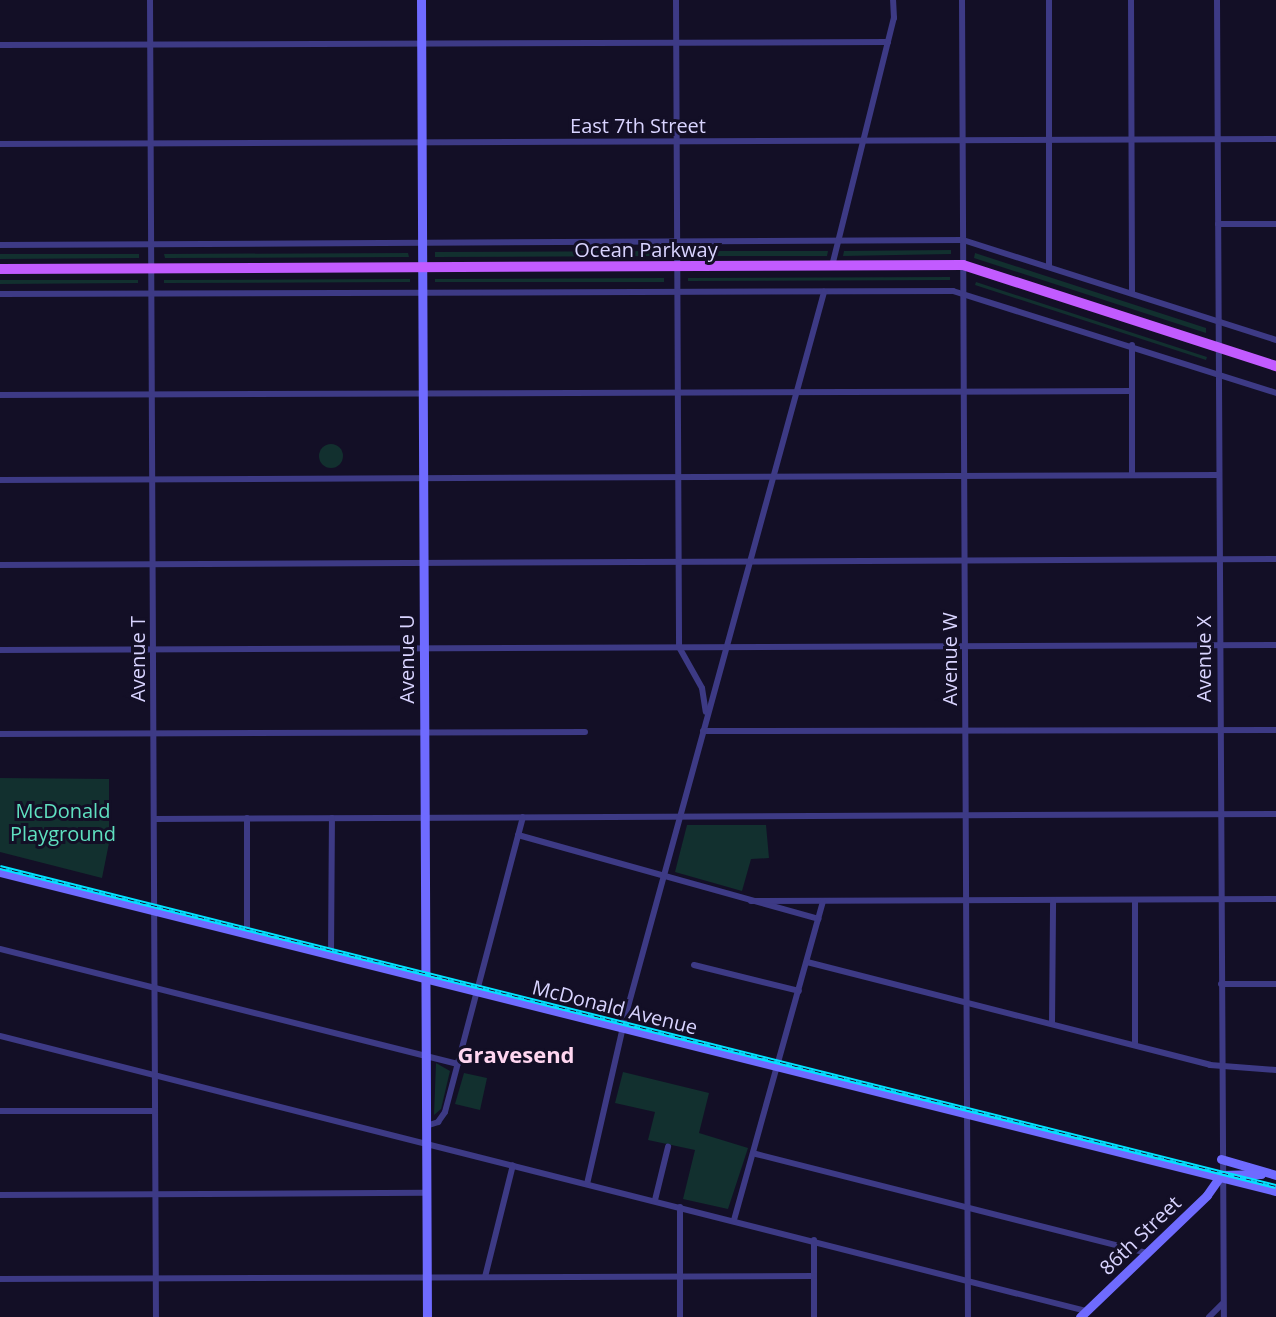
<!DOCTYPE html>
<style>
body{margin:0}
#map{position:relative;width:1276px;height:1317px;overflow:hidden;background:#130f26;font-family:"Open Sans",sans-serif}
div>[style]{position:absolute}
.green>*{inset:0;background:#12302f}
.round{border-radius:50%}
.street>*{height:6px;margin:-3px;padding:0 3px;transform-origin:3px;border-radius:3px;background:#3d3a85}
.secondary>*{height:9px;margin:-4.5px;padding:0 4.5px;transform-origin:4.5px;border-radius:4.5px;background:#6f6bff}
.primary>*{height:10px;margin:-5px;padding:0 5px;transform-origin:5px;border-radius:5px;background:#c25bff}
.rail>*{height:5px;margin-top:-2.5px;transform-origin:0;background:repeating-linear-gradient(90deg,#130f26 0 6px,#00e5ff 0 12px);box-sizing:border-box;border-block:2px solid #00e5ff}
span{translate:-50% -50%;white-space:nowrap;text-align:center;line-height:1.15;-webkit-text-stroke:6px #130f26;paint-order:stroke}
.street-label{font-size:20px;color:#d9d4ff}
.park-label{font-size:20px;color:#5fe0c0}
.neighbourhood-label{font-size:22px;color:#ffd6f0;font-weight:700}
</style>
<div id="map">
<div class="green">
<i style="clip-path:polygon(951px 250px,951px 254px,843px 256px,844px 251px)"></i>
<i style="clip-path:polygon(664px 251px,664px 256px,435px 257px,435px 252px)"></i>
<i style="clip-path:polygon(688px 251px,828px 251px,827px 256px,688px 256px)"></i>
<i style="clip-path:polygon(408px 253px,409px 257px,165px 258px,164px 254px)"></i>
<i style="clip-path:polygon(975px 253px,1206px 328px,1206px 333px,974px 258px)"></i>
<i style="clip-path:polygon(0 254px,139px 254px,139px 258px,0 259px)"></i>
<i style="clip-path:polygon(950px 277px,950px 280px,688px 281px,688px 278px)"></i>
<i style="clip-path:polygon(664px 278px,664px 282px,435px 282px,435px 279px)"></i>
<i style="clip-path:polygon(410px 279px,410px 282px,164px 283px,164px 280px)"></i>
<i style="clip-path:polygon(0 280px,138px 280px,138px 283px,0 284px)"></i>
<i style="clip-path:polygon(976px 282px,1207px 357px,1206px 360px,975px 285px)"></i>
<i class="round" style="left:319px;top:444px;width:24px;height:24px"></i>
<i style="clip-path:polygon(0 778px,109px 779px,109px 843px,102px 878px,0 852px)"></i>
<i style="clip-path:polygon(687px 825px,766px 825px,769px 858px,751px 859px,742px 891px,675px 872px)"></i>
<i style="clip-path:polygon(436px 1063px,450px 1071px,441px 1109px,434px 1115px)"></i>
<i style="clip-path:polygon(623px 1072px,709px 1093px,699px 1133px,748px 1148px,728px 1209px,683px 1199px,695px 1150px,648px 1140px,655px 1112px,615px 1103px)"></i>
<i style="clip-path:polygon(464px 1073px,487px 1078px,480px 1110px,455px 1104px)"></i>
</div>
<div class="street">
<i style="left:150px;top:0;width:1317px;rotate:89.74deg"></i>
<i style="left:676px;top:0;width:647px;rotate:89.73deg"></i>
<i style="left:679px;top:647px;width:47px;rotate:60.7deg"></i>
<i style="left:702px;top:688px;width:24px;rotate:81deg"></i>
<i style="left:962px;top:0;width:1317px;rotate:89.74deg"></i>
<i style="left:1131px;top:0;width:293px;rotate:89.8deg"></i>
<i style="left:1217px;top:0;width:1317px;rotate:89.7deg"></i>
<i style="left:0;top:45px;width:888px;rotate:-0.19deg"></i>
<i style="left:0;top:144px;width:1276px;rotate:-0.22deg"></i>
<i style="left:1218px;top:224px;width:58px"></i>
<i style="left:0;top:245px;width:963px;rotate:-0.3deg"></i>
<i style="left:963px;top:240px;width:329px;rotate:17.7deg"></i>
<i style="left:832px;top:266px;width:256px;rotate:-76deg"></i>
<i style="left:894px;top:18px;width:18px;rotate:-93deg"></i>
<i style="left:1049px;top:267px;width:267px;rotate:-90deg"></i>
<i style="left:0;top:294px;width:953px;rotate:-0.18deg"></i>
<i style="left:953px;top:291px;width:339px;rotate:17.5deg"></i>
<i style="left:0;top:395px;width:1132px;rotate:-0.2deg"></i>
<i style="left:1132px;top:475px;width:130px;rotate:-90deg"></i>
<i style="left:0;top:480px;width:1219px;rotate:-0.24deg"></i>
<i style="left:0;top:565px;width:1276px;rotate:-0.27deg"></i>
<i style="left:0;top:650px;width:1276px;rotate:-0.22deg"></i>
<i style="left:703px;top:731px;width:573px;rotate:-0.1deg"></i>
<i style="left:0;top:734px;width:585px;rotate:-0.2deg"></i>
<i style="left:154px;top:819px;width:1122px;rotate:-0.26deg"></i>
<i style="left:518px;top:835px;width:312px;rotate:15.6deg"></i>
<i style="left:1135px;top:900px;width:145px;rotate:90deg"></i>
<i style="left:751px;top:901px;width:525px;rotate:-0.22deg"></i>
<i style="left:247px;top:933px;width:115px;rotate:-90deg"></i>
<i style="left:0;top:949px;width:472px;rotate:14.1deg"></i>
<i style="left:331px;top:955px;width:137px;rotate:-89.6deg"></i>
<i style="left:807px;top:962px;width:416px;rotate:14.3deg"></i>
<i style="left:1210px;top:1065px;width:66px;rotate:4.3deg"></i>
<i style="left:694px;top:965px;width:108px;rotate:13.9deg"></i>
<i style="left:1221px;top:984px;width:55px"></i>
<i style="left:1052px;top:1024px;width:124px;rotate:-89.5deg"></i>
<i style="left:0;top:1036px;width:1120px;rotate:14.21deg"></i>
<i style="left:0;top:1111px;width:155px"></i>
<i style="left:426px;top:1126px;width:13px;rotate:-18deg"></i>
<i style="left:438px;top:1122px;width:12px;rotate:-55deg"></i>
<i style="left:445px;top:1112px;width:305px;rotate:-75.2deg"></i>
<i style="left:756px;top:1154px;width:403px;rotate:14.2deg"></i>
<i style="left:587px;top:1184px;width:174px;rotate:-77.1deg"></i>
<i style="left:626px;top:1014px;width:749px;rotate:-74.66deg"></i>
<i style="left:0;top:1195px;width:426px;rotate:-0.3deg"></i>
<i style="left:655px;top:1200px;width:55px;rotate:-76.2deg"></i>
<i style="left:680px;top:1207px;width:110px;rotate:90deg"></i>
<i style="left:734px;top:1220px;width:331px;rotate:-74.4deg"></i>
<i style="left:814px;top:1240px;width:77px;rotate:90deg"></i>
<i style="left:485px;top:1277px;width:115px;rotate:-76deg"></i>
<i style="left:0;top:1279px;width:814px;rotate:-0.21deg"></i>
<i style="left:1209px;top:1317px;width:18px;rotate:-45deg"></i>
</div>
<div class="secondary">
<i style="left:421px;top:0;width:1317px;rotate:89.74deg"></i>
<i style="left:0;top:872px;width:1315px;rotate:14.04deg"></i>
<i style="left:1221px;top:1159px;width:57px;rotate:16.2deg"></i>
<i style="left:1221px;top:1175px;width:40px;rotate:-1.4deg"></i>
<i style="left:1080px;top:1317px;width:176px;rotate:-43.8deg"></i>
<i style="left:1207px;top:1195px;width:24px;rotate:-55deg"></i>
</div>
<div class="primary">
<i style="left:0;top:269px;width:963px;rotate:-0.24deg"></i>
<i style="left:963px;top:265px;width:329px;rotate:17.9deg"></i>
</div>
<div class="rail">
<i style="left:0;top:867px;width:1315px;rotate:14.04deg"></i>
</div>
<div class="street-label">
<span style="left:638px;top:125px">East 7th Street</span>
<span style="left:646px;top:249px">Ocean Parkway</span>
<span style="left:137px;top:659px;rotate:-90deg">Avenue T</span>
<span style="left:406px;top:659px;rotate:-90deg">Avenue U</span>
<span style="left:949px;top:659px;rotate:-90deg">Avenue W</span>
<span style="left:1203px;top:659px;rotate:-90deg">Avenue X</span>
<span style="left:615px;top:1007px;rotate:14deg">McDonald Avenue</span>
<span style="left:1140px;top:1235px;rotate:-44deg">86th Street</span>
</div>
<div class="park-label">
<span style="left:63px;top:822px">McDonald<br>Playground</span>
</div>
<div class="neighbourhood-label">
<span style="left:516px;top:1055px">Gravesend</span>
</div>
</div>
